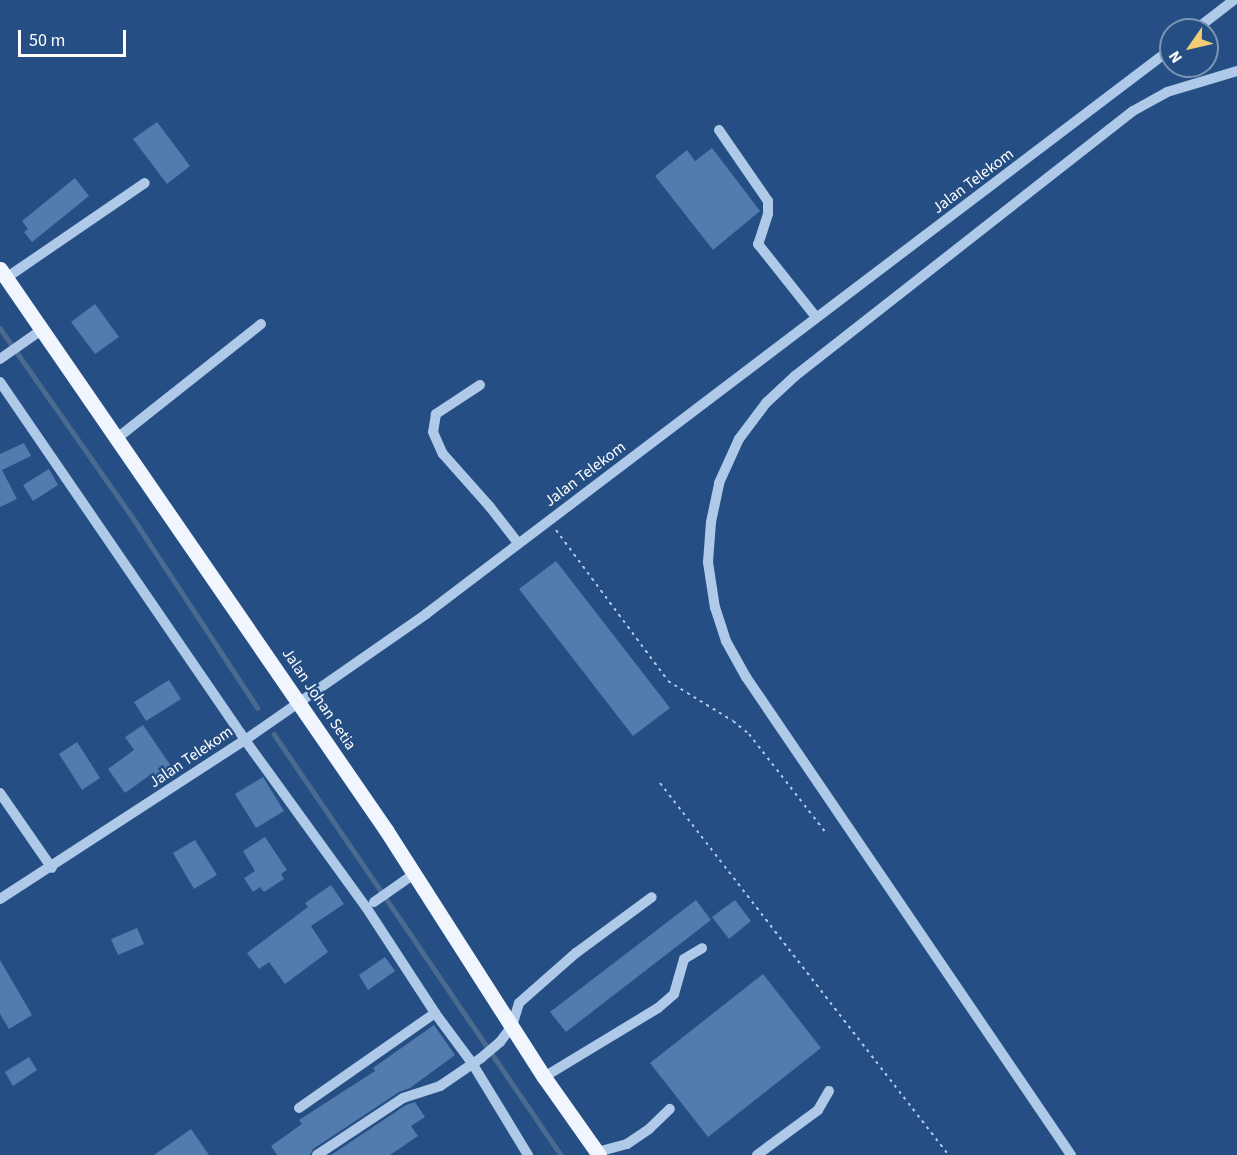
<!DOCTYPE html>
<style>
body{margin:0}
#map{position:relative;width:1237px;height:1155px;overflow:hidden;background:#254f84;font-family:"Source Sans 3",sans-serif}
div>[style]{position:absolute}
.stream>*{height:4.5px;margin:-2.25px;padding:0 2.25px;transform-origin:2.25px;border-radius:2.25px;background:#4c6a90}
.building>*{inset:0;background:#527bae}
.path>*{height:2px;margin-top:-1px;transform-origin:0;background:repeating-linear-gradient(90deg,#afc9e8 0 3px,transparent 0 7.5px)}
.minor>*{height:10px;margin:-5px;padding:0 5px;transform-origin:5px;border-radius:5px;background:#afc9e8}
.major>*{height:15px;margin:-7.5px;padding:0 7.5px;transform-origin:7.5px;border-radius:7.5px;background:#f1f6fe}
span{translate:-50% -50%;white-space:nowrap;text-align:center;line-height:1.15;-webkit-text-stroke:5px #254f84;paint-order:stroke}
.street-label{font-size:16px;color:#fff}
.north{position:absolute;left:1159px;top:18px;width:60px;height:60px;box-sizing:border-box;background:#254f84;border:2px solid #7c95b5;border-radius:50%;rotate:236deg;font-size:16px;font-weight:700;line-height:24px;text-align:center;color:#fff}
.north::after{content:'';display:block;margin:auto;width:21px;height:27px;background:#f1cc73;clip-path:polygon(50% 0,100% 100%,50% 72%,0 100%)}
.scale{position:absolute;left:18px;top:30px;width:108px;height:27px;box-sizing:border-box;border:3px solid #fff;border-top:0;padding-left:8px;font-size:18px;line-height:21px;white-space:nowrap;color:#fff;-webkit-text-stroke:4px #254f84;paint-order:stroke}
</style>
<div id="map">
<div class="stream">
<i style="left:0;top:328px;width:232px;rotate:55deg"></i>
<i style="left:133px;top:518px;width:227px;rotate:56.7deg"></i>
<i style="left:274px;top:734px;width:510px;rotate:55.72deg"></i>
</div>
<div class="building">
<i style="clip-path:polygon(157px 122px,190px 166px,167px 184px,133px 139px)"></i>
<i style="clip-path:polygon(712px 148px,760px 211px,713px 250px,655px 176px,687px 150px,695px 161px)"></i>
<i style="clip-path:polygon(75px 178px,89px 196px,32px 242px,24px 232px,28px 229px,22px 221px)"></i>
<i style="clip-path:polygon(95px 304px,119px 337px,95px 354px,71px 322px)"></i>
<i style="clip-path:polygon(24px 443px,31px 456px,2px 470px,17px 499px,0 507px,0 454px)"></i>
<i style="clip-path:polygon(49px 469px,58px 485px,33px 501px,23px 485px)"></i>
<i style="clip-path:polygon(556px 561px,670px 708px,633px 736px,519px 589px)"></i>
<i style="clip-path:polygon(169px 680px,181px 699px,146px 721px,134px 702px)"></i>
<i style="clip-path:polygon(143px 725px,171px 766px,152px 778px,150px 775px,125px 793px,108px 769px,134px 750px,125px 737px)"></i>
<i style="clip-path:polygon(77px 742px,100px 778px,82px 790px,59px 754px)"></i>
<i style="clip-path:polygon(263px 777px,284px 811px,256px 828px,235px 794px)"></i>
<i style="clip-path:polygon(265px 837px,287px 870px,281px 874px,284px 879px,264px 892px,260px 887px,253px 892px,244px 878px,255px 871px,243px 851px)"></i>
<i style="clip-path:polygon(195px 840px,217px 875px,194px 889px,173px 853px)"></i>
<i style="clip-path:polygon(331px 885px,344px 904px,311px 926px,328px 952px,285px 984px,269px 962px,259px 969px,247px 953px,308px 907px,305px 903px)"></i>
<i style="clip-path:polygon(696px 900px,711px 920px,566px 1032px,550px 1012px)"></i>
<i style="clip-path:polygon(735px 900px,751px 921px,729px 939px,712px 917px)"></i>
<i style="clip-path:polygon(137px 928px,144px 944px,118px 955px,111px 939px)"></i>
<i style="clip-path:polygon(385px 957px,395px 971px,368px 990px,359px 975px)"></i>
<i style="clip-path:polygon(0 960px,32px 1015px,9px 1029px,0 1014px)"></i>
<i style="clip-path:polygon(763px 974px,821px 1048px,708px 1137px,650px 1063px)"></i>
<i style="clip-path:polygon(434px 1025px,455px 1055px,410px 1088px,399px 1092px,313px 1149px,310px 1155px,277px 1155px,271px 1146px,302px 1124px,299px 1120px,375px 1071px,373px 1068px)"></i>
<i style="clip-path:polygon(29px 1057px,37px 1070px,13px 1086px,5px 1072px)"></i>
<i style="clip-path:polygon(415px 1102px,425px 1117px,411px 1126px,418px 1136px,390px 1155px,331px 1155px,406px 1105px)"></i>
<i style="clip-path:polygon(191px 1129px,209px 1155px,154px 1155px)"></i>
</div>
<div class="path">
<i style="left:556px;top:530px;width:188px;rotate:53.4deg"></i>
<i style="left:668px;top:681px;width:76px;rotate:31.6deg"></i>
<i style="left:733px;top:721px;width:21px;rotate:39deg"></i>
<i style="left:749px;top:734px;width:125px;rotate:52.1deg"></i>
<i style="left:660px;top:783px;width:471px;rotate:52.2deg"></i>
</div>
<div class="minor">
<i style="left:1195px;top:30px;width:49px;rotate:-37.6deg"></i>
<i style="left:719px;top:130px;width:86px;rotate:55.4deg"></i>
<i style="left:768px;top:201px;width:13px;rotate:90deg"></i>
<i style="left:768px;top:214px;width:32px;rotate:108deg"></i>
<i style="left:758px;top:244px;width:93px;rotate:51.5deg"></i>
<i style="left:6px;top:278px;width:168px;rotate:-34.4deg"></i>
<i style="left:0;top:359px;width:49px;rotate:-35deg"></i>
<i style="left:0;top:382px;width:434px;rotate:55.6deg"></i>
<i style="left:245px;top:740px;width:206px;rotate:54.1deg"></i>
<i style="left:366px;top:907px;width:126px;rotate:56.9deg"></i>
<i style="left:435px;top:1013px;width:62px;rotate:53.5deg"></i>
<i style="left:472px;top:1063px;width:108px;rotate:58.7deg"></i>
<i style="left:480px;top:385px;width:53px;rotate:146.6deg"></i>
<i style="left:436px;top:414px;width:18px;rotate:99deg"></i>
<i style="left:433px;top:432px;width:24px;rotate:66deg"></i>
<i style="left:443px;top:454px;width:71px;rotate:48.4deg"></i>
<i style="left:490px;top:507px;width:46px;rotate:52.1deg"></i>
<i style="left:116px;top:439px;width:185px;rotate:-38.4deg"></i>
<i style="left:0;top:793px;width:91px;rotate:55.3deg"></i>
<i style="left:0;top:899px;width:292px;rotate:-33deg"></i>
<i style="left:245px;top:740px;width:221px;rotate:-34.8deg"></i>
<i style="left:426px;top:614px;width:935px;rotate:-37.18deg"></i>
<i style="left:374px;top:902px;width:49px;rotate:-35deg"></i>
<i style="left:544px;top:1077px;width:133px;rotate:-31.2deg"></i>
<i style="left:658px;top:1008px;width:21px;rotate:-41deg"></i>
<i style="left:674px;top:994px;width:36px;rotate:-74deg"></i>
<i style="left:684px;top:959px;width:21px;rotate:-31deg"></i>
<i style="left:299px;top:1108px;width:166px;rotate:-34.9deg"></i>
<i style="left:597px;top:1152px;width:31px;rotate:-15deg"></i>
<i style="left:627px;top:1144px;width:27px;rotate:-34deg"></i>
<i style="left:649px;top:1129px;width:29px;rotate:-44deg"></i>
<i style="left:317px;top:1155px;width:103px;rotate:-33.5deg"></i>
<i style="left:403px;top:1098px;width:39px;rotate:-18deg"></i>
<i style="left:440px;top:1086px;width:50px;rotate:-34.3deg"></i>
<i style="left:481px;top:1058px;width:25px;rotate:-40deg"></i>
<i style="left:500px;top:1042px;width:20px;rotate:-53deg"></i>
<i style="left:512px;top:1026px;width:24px;rotate:-73deg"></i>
<i style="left:519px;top:1003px;width:76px;rotate:-41.3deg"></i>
<i style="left:576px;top:953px;width:94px;rotate:-36.4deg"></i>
<i style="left:757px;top:1155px;width:76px;rotate:-36.4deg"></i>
<i style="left:818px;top:1110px;width:22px;rotate:-60deg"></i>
<i style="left:1071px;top:1155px;width:578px;rotate:-124.21deg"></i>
<i style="left:746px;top:677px;width:41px;rotate:-119.1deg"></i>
<i style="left:726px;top:641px;width:35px;rotate:-108deg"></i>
<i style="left:715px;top:608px;width:47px;rotate:-98.7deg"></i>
<i style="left:708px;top:562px;width:40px;rotate:-85.7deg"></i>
<i style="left:711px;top:522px;width:40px;rotate:-78deg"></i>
<i style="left:719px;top:483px;width:48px;rotate:-65.6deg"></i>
<i style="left:739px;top:439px;width:45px;rotate:-53.1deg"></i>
<i style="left:766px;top:403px;width:40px;rotate:-43deg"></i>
<i style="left:795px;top:376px;width:429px;rotate:-38.1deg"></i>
<i style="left:1133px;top:111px;width:39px;rotate:-29deg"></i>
<i style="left:1167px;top:92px;width:73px;rotate:-16.7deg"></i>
</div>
<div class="major">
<i style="left:0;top:269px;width:681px;rotate:55.47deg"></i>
<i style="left:386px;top:830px;width:293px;rotate:57.4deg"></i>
<i style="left:544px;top:1077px;width:95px;rotate:54.8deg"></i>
</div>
<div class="street-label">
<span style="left:973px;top:181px;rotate:-37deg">Jalan Telekom</span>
<span style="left:585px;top:474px;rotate:-37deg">Jalan Telekom</span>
<span style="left:319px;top:699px;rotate:56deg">Jalan Johan Setia</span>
<span style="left:191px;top:757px;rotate:-34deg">Jalan Telekom</span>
</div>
<div class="north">N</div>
<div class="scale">50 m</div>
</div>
